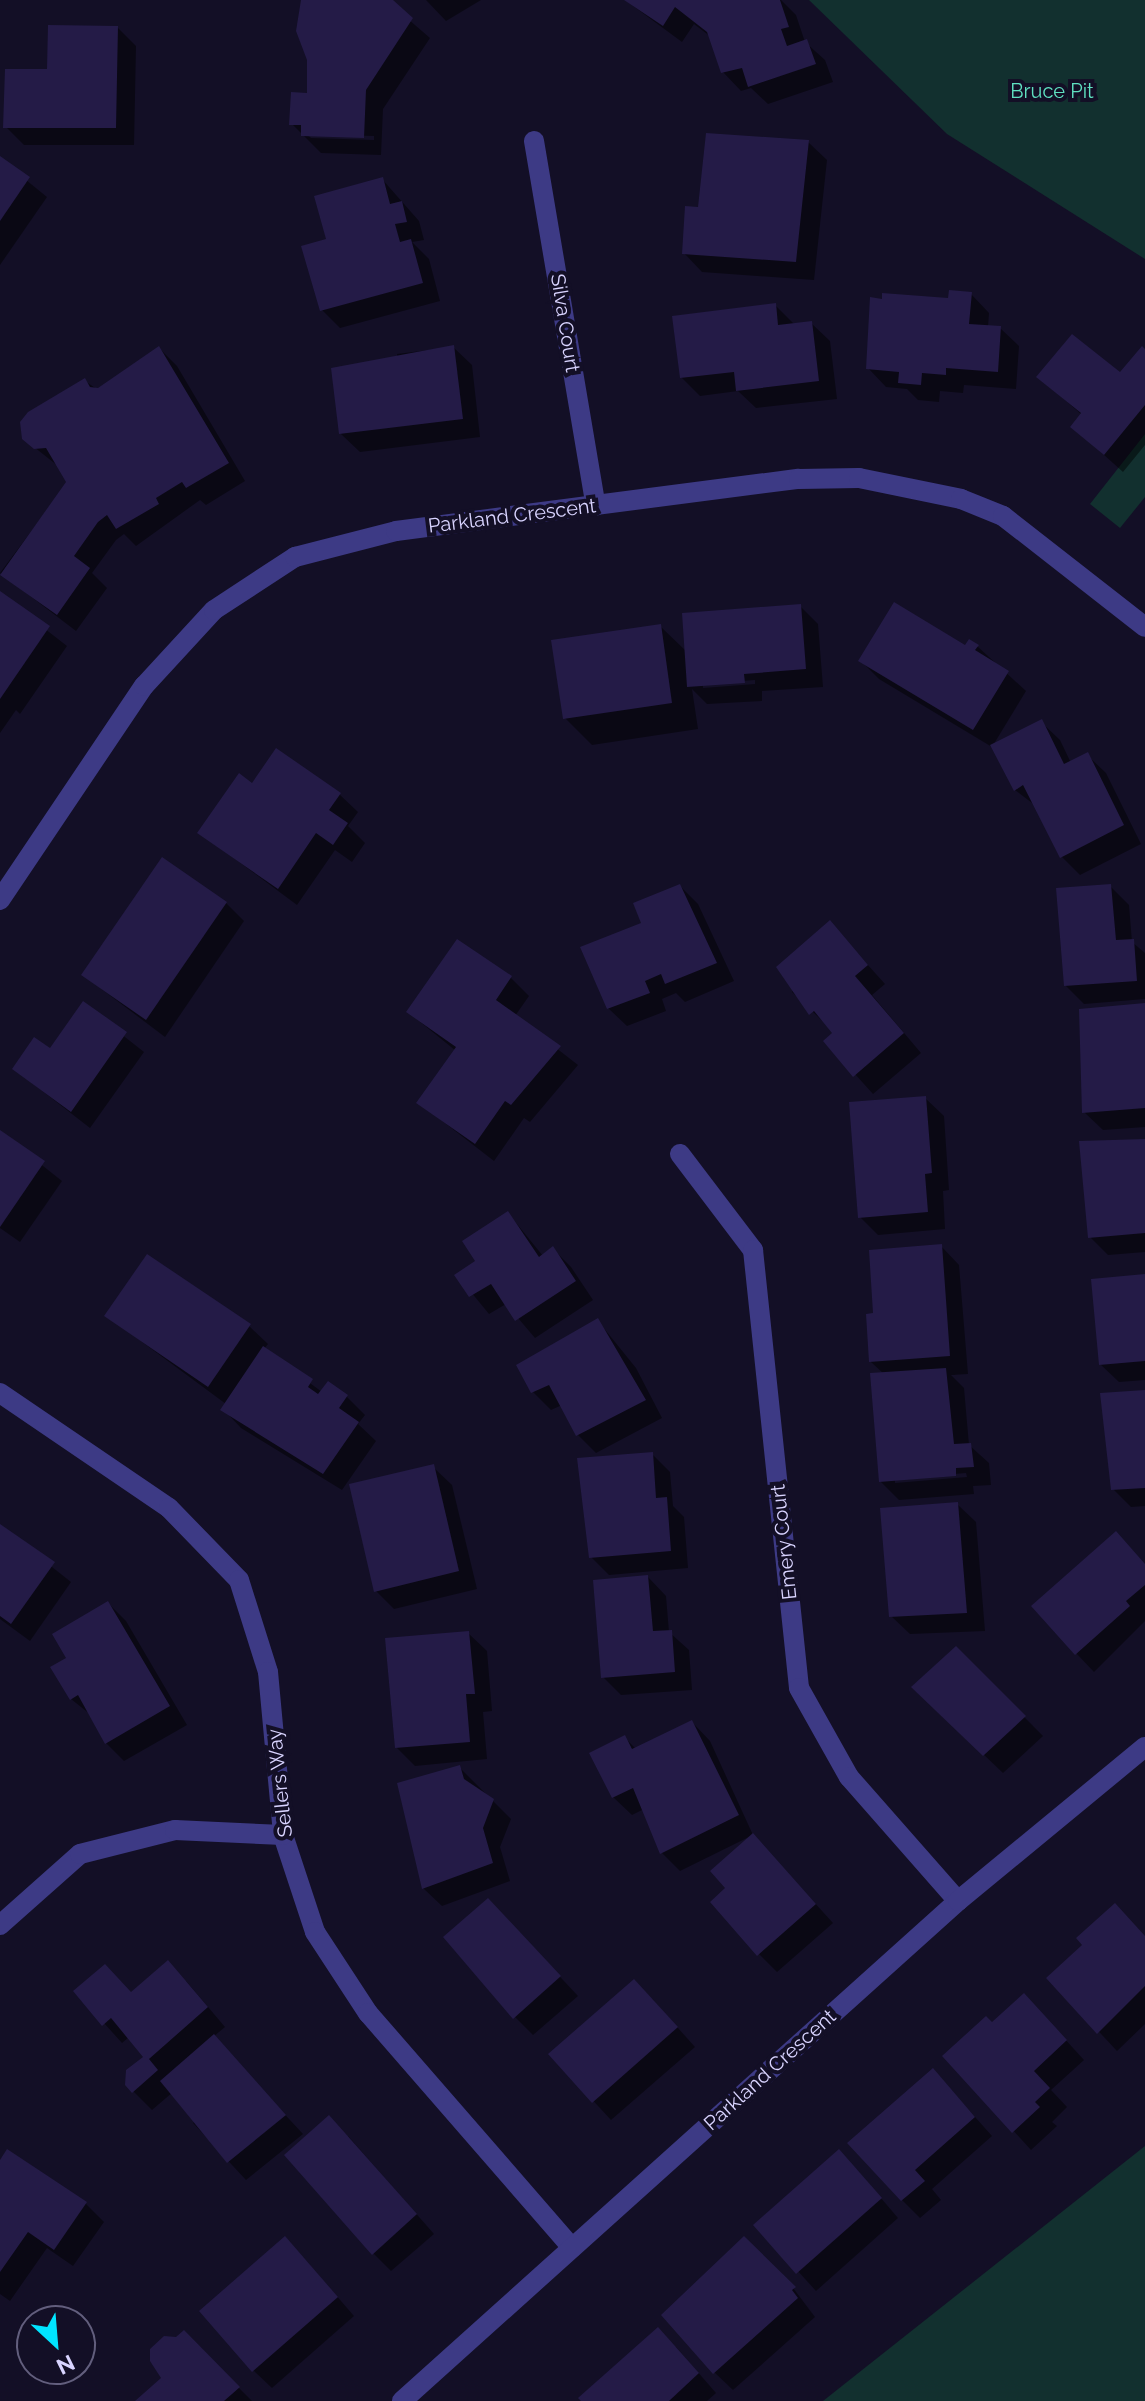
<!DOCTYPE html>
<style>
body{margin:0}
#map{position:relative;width:1145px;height:2401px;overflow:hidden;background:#130f26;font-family:Raleway,sans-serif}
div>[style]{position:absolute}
.green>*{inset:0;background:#12302f}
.shadow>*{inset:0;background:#0007}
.building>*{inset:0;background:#241b47}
.minor>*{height:20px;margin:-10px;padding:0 10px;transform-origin:10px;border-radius:10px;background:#3d3a85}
span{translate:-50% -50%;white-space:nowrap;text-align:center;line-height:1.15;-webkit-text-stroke:8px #130f26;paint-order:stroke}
.park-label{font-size:20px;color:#5fe0c0}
.street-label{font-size:20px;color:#d9d4ff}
.north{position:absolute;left:16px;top:2305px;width:80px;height:80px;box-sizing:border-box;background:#130f26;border:2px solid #625e7d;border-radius:50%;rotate:154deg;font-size:22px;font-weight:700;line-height:32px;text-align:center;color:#d9d4ff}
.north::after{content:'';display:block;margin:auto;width:28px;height:36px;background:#00e5ff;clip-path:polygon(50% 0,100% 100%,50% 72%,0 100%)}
</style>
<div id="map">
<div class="green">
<i style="clip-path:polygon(809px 0,1145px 0,1145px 259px,947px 134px)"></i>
<i style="clip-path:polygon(1145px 434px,1145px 497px,1120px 528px,1090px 504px)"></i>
<i style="clip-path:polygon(1145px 2146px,1145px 2401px,823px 2401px)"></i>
</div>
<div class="shadow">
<i style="clip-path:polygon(evenodd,303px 0,386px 0,430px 38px,383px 109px,381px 155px,321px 153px,292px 124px,309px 95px,309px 60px,298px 30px,303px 0,307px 134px,374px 136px,374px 140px,311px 138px,307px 134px)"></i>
<i style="clip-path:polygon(426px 0,481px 0,446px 21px)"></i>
<i style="clip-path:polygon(625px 0,781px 0,796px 15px,805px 42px,825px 60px,833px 82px,768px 104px,751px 88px,741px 91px,723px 72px,711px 37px,694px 24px,682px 42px)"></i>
<i style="clip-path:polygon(118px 28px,136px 46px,134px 145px,24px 145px,6px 127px,49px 71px)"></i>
<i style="clip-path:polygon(808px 142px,827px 160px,814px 280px,702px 272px,684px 253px,700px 209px)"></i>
<i style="clip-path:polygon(0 159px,47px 197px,0 265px)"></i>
<i style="clip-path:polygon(382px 179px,419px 221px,424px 240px,412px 242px,429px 259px,440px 301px,340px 328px,322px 310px,328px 241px)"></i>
<i style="clip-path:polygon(971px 294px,989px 313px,988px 327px,1000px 328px,1019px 346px,1016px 389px,964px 385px,963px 393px,940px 391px,939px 402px,918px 400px,907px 389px,886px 387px,868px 368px,950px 301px)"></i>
<i style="clip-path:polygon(775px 305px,793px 323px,811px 323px,830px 341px,837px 399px,756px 408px,738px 391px,700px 396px,681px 377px)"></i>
<i style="clip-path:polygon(453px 347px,472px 365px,480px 437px,360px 452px,341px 434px,398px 361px,397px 354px)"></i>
<i style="clip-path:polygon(159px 348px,177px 366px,245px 481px,206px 505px,200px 500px,136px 546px,124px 534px,116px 540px,92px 573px,107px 588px,76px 631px,0 573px,68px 482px,58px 466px,24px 439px,85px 381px,98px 390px)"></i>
<i style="clip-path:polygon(1145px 351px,1145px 445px,1123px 472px,1073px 427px,1082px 415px,1039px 377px,1120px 375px)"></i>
<i style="clip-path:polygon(0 594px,67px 646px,20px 714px,16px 710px,0 733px)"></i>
<i style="clip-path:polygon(evenodd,800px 606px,818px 624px,823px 687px,762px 691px,762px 701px,707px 704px,692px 689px,698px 729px,592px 745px,565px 718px,660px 626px,687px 652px,800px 606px,755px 680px,755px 684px,703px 688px,703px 684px,755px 680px)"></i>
<i style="clip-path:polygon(977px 646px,1026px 691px,992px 747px,879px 679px,861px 661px)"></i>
<i style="clip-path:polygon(1041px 722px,1060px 740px,1071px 763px,1087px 755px,1106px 773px,1141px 844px,1080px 875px,1062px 857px,1036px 806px,1015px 790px)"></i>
<i style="clip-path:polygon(253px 786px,339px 794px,358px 812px,348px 826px,365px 843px,352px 862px,335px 850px,297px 905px,200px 833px)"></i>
<i style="clip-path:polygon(680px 886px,698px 904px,734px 981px,685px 1002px,676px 993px,662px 999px,666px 1011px,627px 1026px,608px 1008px,644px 924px)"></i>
<i style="clip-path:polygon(1110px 886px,1129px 905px,1132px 942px,1145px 953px,1145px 999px,1084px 1004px,1065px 985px)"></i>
<i style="clip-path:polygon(226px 903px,244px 921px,165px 1037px,83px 975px)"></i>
<i style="clip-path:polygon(830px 923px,885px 984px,872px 995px,921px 1053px,873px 1094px,826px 1042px,835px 1033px,792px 992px)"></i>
<i style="clip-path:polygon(511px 978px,529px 996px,515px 1016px,578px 1065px,530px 1122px,524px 1118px,494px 1161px,419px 1103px,456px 1051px,408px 1012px)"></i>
<i style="clip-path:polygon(83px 1004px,144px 1052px,90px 1128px,14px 1069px,50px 1051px)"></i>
<i style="clip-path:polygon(1145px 1006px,1145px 1127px,1103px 1130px,1084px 1112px)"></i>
<i style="clip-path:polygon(925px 1098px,944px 1116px,949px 1190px,943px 1191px,945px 1229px,878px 1235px,860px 1217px)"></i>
<i style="clip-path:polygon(0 1132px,62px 1181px,20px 1242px,0 1228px)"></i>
<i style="clip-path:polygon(1145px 1141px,1145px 1252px,1108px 1255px,1090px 1237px)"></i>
<i style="clip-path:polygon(508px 1213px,543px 1256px,553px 1249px,571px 1267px,593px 1300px,535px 1338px,506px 1304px,489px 1314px,457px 1275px,478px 1261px)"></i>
<i style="clip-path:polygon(evenodd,941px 1246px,959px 1265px,968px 1374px,951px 1375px,964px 1388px,969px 1445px,989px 1463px,991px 1485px,973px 1486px,974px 1494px,899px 1500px,881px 1482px,884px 1374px,871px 1362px,875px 1315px,941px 1246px,966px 1473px,967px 1477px,895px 1483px,895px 1479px,966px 1473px)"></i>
<i style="clip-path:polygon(1145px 1276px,1145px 1380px,1119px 1382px,1100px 1364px)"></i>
<i style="clip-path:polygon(107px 1316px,249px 1326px,268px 1344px,264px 1349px,322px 1392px,347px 1397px,365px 1415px,358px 1424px,376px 1441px,342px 1490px,241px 1428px,223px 1409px,226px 1404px)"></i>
<i style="clip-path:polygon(598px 1321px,636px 1368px,662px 1418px,596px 1453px,578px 1435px,562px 1405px,551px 1410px,533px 1392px)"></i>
<i style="clip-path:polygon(1145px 1392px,1145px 1506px,1131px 1507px,1113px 1489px)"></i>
<i style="clip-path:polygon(652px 1454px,670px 1472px,673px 1506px,684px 1517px,688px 1568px,609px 1575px,591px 1557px,579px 1460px)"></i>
<i style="clip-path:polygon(433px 1467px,452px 1485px,477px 1589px,394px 1609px,376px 1591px)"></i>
<i style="clip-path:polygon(957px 1504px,976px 1522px,985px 1631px,910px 1634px,891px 1616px)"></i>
<i style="clip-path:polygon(0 1526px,71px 1582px,30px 1641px,0 1619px)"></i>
<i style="clip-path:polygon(1145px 1564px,1145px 1621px,1094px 1672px,1076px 1653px)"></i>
<i style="clip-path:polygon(648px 1577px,666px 1596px,669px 1632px,689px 1650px,692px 1690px,621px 1695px,603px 1677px)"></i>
<i style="clip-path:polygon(108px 1603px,126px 1621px,187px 1725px,124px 1761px,106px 1743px,91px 1715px,71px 1699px,69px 1659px)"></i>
<i style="clip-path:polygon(468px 1633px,487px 1651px,492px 1711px,483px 1712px,487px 1759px,415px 1766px,397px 1748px)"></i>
<i style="clip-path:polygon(956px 1648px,1043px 1736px,1003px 1773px,914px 1688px)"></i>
<i style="clip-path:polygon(692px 1722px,710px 1741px,753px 1835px,833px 1923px,777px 1972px,759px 1954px,728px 1888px,751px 1836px,680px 1871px,662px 1853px,644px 1809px,632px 1815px,613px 1797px,625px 1738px,636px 1749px)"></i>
<i style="clip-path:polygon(459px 1767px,511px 1819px,500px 1847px,510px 1881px,442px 1906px,423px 1888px)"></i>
<i style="clip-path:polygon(506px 1919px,578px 1996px,533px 2035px,515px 2017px)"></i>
<i style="clip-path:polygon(1145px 1937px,1145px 2024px,1117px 2051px,1049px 1978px)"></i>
<i style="clip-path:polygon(186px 1981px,225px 2027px,213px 2037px,303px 2134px,246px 2180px,193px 2123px,197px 2119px,173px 2092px,152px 2110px,134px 2092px,127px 2084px,146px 2057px,129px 2037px,122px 2043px,76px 1992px,132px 1994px)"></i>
<i style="clip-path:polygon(652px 1999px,695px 2047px,611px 2120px,551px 2055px)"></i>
<i style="clip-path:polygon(1042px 2014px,1084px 2060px,1051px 2090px,1067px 2107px,1052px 2122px,1057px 2126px,1031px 2150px,945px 2056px,992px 2025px)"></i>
<i style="clip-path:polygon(933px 2070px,992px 2136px,932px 2189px,941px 2200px,920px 2218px,902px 2200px)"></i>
<i style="clip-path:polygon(348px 2136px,434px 2234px,391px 2271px,373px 2253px)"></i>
<i style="clip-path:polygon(0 2165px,86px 2204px,104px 2222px,73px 2266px,47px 2248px,10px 2301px,0 2294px)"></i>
<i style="clip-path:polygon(857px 2170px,898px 2218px,816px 2291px,756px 2225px)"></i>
<i style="clip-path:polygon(303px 2257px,354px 2316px,272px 2388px,253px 2370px)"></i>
<i style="clip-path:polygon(787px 2280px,815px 2317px,733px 2390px,714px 2372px)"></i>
<i style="clip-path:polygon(184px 2333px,252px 2401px,138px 2401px,164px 2378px)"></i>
<i style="clip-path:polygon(676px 2347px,716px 2393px,707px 2401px,584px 2401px)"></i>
</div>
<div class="building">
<i style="clip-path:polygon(301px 0,393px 0,413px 18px,366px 90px,364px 138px,301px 136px,301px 125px,289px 125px,291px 92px,307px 93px,307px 60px,296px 31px)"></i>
<i style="clip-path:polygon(624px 0,780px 0,789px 27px,781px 29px,787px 46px,807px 39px,816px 64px,748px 87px,742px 68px,721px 73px,707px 32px,675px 7px,663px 26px)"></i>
<i style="clip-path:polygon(48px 25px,118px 26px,116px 128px,3px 128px,5px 69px,47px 69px)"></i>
<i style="clip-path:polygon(706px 133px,809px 140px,796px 262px,682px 254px,685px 206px,698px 207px)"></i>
<i style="clip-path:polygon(0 156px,30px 177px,0 221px)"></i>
<i style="clip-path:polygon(383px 177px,390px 204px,402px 201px,407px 222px,395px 224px,400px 242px,411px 239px,423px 283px,320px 311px,301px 246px,326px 239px,314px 196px)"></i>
<i style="clip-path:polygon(949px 290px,972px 292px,969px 324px,1001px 326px,998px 372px,946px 368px,946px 375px,922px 373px,921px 385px,898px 383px,899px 372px,866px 369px,870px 297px,882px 299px,882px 293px,948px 298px)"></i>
<i style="clip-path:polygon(776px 303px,778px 325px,812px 321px,819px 381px,736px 391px,734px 372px,680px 378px,672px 316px)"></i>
<i style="clip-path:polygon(1072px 334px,1120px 372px,1142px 346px,1145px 349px,1145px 405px,1104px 455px,1070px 427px,1081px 413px,1036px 377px)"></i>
<i style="clip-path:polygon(454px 345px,463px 419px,339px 434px,331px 368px)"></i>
<i style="clip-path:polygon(159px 346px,229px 463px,186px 488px,182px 482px,156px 498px,159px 504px,116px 529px,107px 515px,98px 522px,74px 556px,90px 568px,57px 615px,0 575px,66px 482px,46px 448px,34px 449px,22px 439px,20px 422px,28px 412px,85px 378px,90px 387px,98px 388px)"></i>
<i style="clip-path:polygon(0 591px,50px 626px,0 699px)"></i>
<i style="clip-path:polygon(894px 602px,965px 645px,969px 639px,979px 645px,975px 650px,1009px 671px,973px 730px,858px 661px)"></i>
<i style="clip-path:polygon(801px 604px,806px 669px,744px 674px,745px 683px,687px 687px,682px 613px)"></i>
<i style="clip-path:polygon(661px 624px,672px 703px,563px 719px,551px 640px)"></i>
<i style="clip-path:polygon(1042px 719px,1064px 764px,1088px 752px,1124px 825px,1060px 858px,1023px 785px,1014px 791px,990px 745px)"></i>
<i style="clip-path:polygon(276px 748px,341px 793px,329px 810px,348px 823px,333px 845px,316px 833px,278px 889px,197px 833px,239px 773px,252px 783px)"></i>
<i style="clip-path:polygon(162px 857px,227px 902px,146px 1020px,81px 975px)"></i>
<i style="clip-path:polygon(680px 884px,717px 963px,665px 984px,661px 974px,645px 981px,650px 993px,607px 1009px,580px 947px,641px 923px,633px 903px)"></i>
<i style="clip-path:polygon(1111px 884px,1116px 940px,1134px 939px,1137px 981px,1064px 986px,1056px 888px)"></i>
<i style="clip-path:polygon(830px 920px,868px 965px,855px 976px,904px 1033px,853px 1077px,823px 1041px,832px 1033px,814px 1011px,809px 1015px,776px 967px)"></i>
<i style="clip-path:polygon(457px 939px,512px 976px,496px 1000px,561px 1046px,511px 1105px,505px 1101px,475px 1144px,416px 1103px,456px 1047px,406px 1012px)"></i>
<i style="clip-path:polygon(83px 1001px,127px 1032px,71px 1112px,12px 1069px,34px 1037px,50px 1048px)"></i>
<i style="clip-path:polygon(1145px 1003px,1145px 1108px,1082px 1113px,1079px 1009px)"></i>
<i style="clip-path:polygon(926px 1096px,932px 1173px,925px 1174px,928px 1212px,858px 1218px,849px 1102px)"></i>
<i style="clip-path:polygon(0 1130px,45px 1161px,0 1227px)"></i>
<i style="clip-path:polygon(1145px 1139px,1145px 1233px,1088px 1238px,1079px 1141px)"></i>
<i style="clip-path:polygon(508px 1211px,539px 1257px,553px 1246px,576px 1281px,515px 1321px,491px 1284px,469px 1297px,454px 1275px,475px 1261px,462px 1241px)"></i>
<i style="clip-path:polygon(942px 1244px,950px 1356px,869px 1362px,866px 1314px,873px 1313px,869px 1250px)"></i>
<i style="clip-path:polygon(147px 1254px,251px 1324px,208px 1387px,104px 1316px)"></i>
<i style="clip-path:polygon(1145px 1274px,1145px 1361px,1099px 1365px,1091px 1279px)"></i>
<i style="clip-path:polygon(598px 1318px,646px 1400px,576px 1436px,549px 1385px,531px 1393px,516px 1365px)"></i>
<i style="clip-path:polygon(263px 1346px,313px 1379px,308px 1387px,318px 1394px,328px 1381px,348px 1395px,339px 1408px,359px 1422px,323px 1474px,220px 1410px)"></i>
<i style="clip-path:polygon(946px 1368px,954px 1444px,971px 1443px,974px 1467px,956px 1468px,956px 1476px,879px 1482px,870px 1373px)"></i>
<i style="clip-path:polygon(1145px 1390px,1145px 1488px,1111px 1490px,1100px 1393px)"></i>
<i style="clip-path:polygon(653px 1452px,656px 1498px,667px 1497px,671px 1551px,589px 1558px,577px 1458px)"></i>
<i style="clip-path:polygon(434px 1464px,459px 1571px,374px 1592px,349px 1484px)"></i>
<i style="clip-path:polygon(958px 1502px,967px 1613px,889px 1617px,880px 1508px)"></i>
<i style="clip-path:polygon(0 1524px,55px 1562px,11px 1624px,0 1616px)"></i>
<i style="clip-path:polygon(1116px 1531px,1145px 1564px,1145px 1585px,1126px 1601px,1130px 1606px,1075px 1655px,1031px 1606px)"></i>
<i style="clip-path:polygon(648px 1575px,653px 1631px,672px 1630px,675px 1672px,601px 1678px,593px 1580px)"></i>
<i style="clip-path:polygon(108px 1601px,170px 1706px,105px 1744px,78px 1695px,70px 1700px,50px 1667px,66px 1658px,52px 1634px)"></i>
<i style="clip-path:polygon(469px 1631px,475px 1694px,466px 1694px,470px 1742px,395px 1748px,385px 1638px)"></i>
<i style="clip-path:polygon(956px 1646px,1026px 1716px,983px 1756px,911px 1687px)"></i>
<i style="clip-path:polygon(692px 1720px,739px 1815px,660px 1854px,633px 1788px,612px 1798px,589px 1753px,625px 1735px,632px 1749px)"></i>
<i style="clip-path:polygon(460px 1765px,464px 1779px,494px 1799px,483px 1828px,493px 1863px,422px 1889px,397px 1783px)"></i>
<i style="clip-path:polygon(753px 1833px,816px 1904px,757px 1956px,710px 1902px,725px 1888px,710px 1871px)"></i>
<i style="clip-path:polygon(488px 1898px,561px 1976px,513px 2019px,443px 1937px)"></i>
<i style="clip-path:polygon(1115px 1903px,1145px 1936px,1145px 1986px,1097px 2034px,1046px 1978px,1082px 1945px,1076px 1938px)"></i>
<i style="clip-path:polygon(168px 1960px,208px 2007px,149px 2059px,158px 2070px,132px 2093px,125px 2085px,126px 2070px,143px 2057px,111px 2018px,102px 2026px,73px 1991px,105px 1964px,131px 1992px)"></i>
<i style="clip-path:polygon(634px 1979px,678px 2027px,592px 2103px,548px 2054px)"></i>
<i style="clip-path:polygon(1024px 1993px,1067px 2040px,1034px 2071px,1050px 2088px,1035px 2102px,1040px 2107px,1012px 2133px,942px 2056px,986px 2016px,992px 2022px)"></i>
<i style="clip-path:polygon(214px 2034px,286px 2115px,227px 2163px,160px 2081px)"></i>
<i style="clip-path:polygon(933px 2068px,975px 2117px,915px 2170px,925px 2181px,901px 2201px,847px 2143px)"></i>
<i style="clip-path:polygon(329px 2115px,417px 2214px,372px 2255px,284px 2155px)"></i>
<i style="clip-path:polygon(7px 2149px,87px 2202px,54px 2250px,28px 2232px,0 2272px,0 2160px)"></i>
<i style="clip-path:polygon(839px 2149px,882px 2198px,796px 2274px,753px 2225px)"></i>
<i style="clip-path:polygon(285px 2236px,338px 2297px,252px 2372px,199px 2311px)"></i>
<i style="clip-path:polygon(744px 2236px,796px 2287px,792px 2290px,798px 2298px,713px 2374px,661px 2315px)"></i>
<i style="clip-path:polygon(658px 2327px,699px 2373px,669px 2401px,581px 2401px,578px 2398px)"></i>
<i style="clip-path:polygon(184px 2330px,240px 2387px,224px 2401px,135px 2401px,161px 2378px,150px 2361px,150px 2349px,164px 2336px,176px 2337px)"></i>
</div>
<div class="minor">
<i style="left:534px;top:141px;width:370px;rotate:80.4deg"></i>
<i style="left:0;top:900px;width:258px;rotate:-56.1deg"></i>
<i style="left:144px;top:686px;width:103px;rotate:-47.4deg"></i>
<i style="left:214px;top:610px;width:97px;rotate:-33.2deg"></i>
<i style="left:295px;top:557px;width:104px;rotate:-14.4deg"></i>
<i style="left:396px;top:531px;width:406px;rotate:-7.4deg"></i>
<i style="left:799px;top:479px;width:60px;rotate:-1deg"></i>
<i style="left:859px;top:478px;width:104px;rotate:11.6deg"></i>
<i style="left:961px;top:499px;width:45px;rotate:22deg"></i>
<i style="left:1003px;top:516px;width:180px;rotate:38deg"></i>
<i style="left:680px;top:1154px;width:121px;rotate:52.8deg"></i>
<i style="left:753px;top:1250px;width:440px;rotate:84deg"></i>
<i style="left:799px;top:1688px;width:102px;rotate:60.7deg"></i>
<i style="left:849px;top:1777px;width:165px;rotate:48.7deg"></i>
<i style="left:0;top:1393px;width:204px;rotate:34.2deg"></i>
<i style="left:169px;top:1508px;width:100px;rotate:45.8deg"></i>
<i style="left:239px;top:1580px;width:96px;rotate:72.5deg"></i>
<i style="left:268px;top:1672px;width:164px;rotate:84.7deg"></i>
<i style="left:283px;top:1835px;width:102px;rotate:71.7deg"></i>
<i style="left:315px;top:1932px;width:97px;rotate:56.8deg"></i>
<i style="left:368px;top:2013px;width:311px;rotate:49deg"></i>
<i style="left:0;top:1925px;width:107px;rotate:-41.6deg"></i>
<i style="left:80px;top:1854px;width:98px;rotate:-14.2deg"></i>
<i style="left:175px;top:1830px;width:108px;rotate:2.7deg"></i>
<i style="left:402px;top:2401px;width:748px;rotate:-41.96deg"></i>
<i style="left:958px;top:1901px;width:242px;rotate:-39.5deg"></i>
</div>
<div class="park-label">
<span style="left:1052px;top:91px">Bruce Pit</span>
</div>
<div class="street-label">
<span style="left:565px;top:323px;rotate:81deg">Silva Court</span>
<span style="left:512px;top:516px;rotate:-7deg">Parkland Crescent</span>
<span style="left:784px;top:1542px;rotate:-96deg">Emery Court</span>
<span style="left:280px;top:1783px;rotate:-96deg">Sellers Way</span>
<span style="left:770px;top:2070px;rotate:-42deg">Parkland Crescent</span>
</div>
<div class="north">N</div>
</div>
